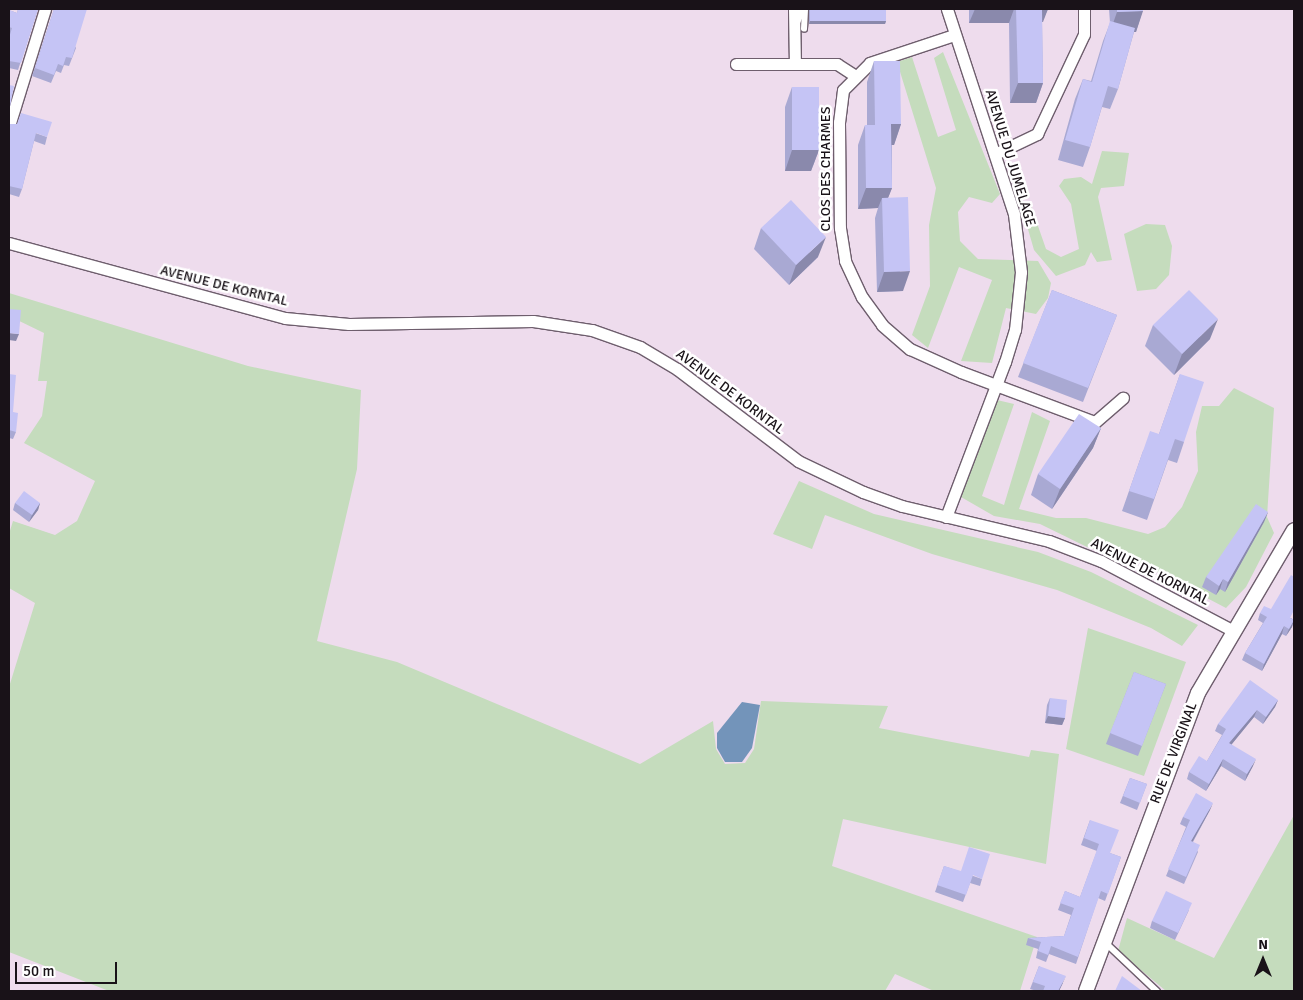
<!DOCTYPE html>
<style>
body{margin:0}
#map{position:relative;width:1303px;height:1000px;overflow:hidden;background:#eedced;font-family:Signika,sans-serif}
div>[style]{position:absolute}
.green>*{inset:0;background:#c5dcbd}
.water>*{inset:0;background:#7394ba}
.roads{filter:drop-shadow(1px 0 #6e5e6d) drop-shadow(-1px 0 #6e5e6d) drop-shadow(0 1px #6e5e6d) drop-shadow(0 -1px #6e5e6d)}
.service>*{height:5.5px;margin:-2.75px;padding:0 2.75px;transform-origin:2.75px;border-radius:2.75px;background:#fff}
.minor>*{height:11px;margin:-5.5px;padding:0 5.5px;transform-origin:5.5px;border-radius:5.5px;background:#fff}
.tertiary>*{height:14px;margin:-7px;padding:0 7px;transform-origin:7px;border-radius:7px;background:#fff}
.wall>*{inset:0;background:#a9a9d3}
.shaded-wall>*{inset:0;background:#8a89ac}
.building>*{inset:0;background:#c5c4f5}
span{translate:-50% -50%;white-space:nowrap;text-align:center;line-height:1.15;-webkit-text-stroke:5px #fff;paint-order:stroke}
.street-label{font-size:14px;color:#191218}
.frame{position:absolute;inset:0;border:10px solid #191218;pointer-events:none}
.north{position:absolute;left:1238px;top:935px;width:50px;height:50px;-webkit-text-stroke:4px #fff;paint-order:stroke;rotate:0deg;font-size:14px;font-weight:700;line-height:20px;text-align:center;color:#191218}
.north::after{content:'';display:block;margin:auto;width:18px;height:22px;background:#191218;clip-path:polygon(50% 0,100% 100%,50% 72%,0 100%)}
.scale{position:absolute;left:15px;top:962px;width:102px;height:22px;box-sizing:border-box;border:2px solid #191218;border-top:0;padding-left:6px;font-size:15px;line-height:18px;white-space:nowrap;color:#191218;-webkit-text-stroke:4px #fff;paint-order:stroke}
</style>
<div id="map">
<div class="green">
<i style="clip-path:polygon(943px 52px,1000px 194px,992px 203px,969px 197px,958px 212px,960px 241px,978px 259px,1038px 261px,1051px 283px,1048px 298px,1036px 314px,1006px 308px,992px 363px,961px 361px,992px 280px,959px 267px,928px 348px,912px 335px,930px 286px,929px 225px,936px 188px,897px 62px,912px 57px,938px 137px,956px 130px,934px 58px)"></i>
<i style="clip-path:polygon(1102px 151px,1129px 153px,1124px 186px,1101px 188px,1098px 197px,1112px 260px,1097px 262px,1091px 252px,1085px 265px,1056px 276px,1034px 250px,1021px 205px,1030px 203px,1046px 249px,1061px 257px,1079px 249px,1071px 204px,1059px 186px,1064px 179px,1081px 177px,1092px 184px)"></i>
<i style="clip-path:polygon(1146px 224px,1165px 225px,1172px 246px,1169px 275px,1156px 289px,1137px 291px,1124px 234px)"></i>
<i style="clip-path:polygon(9px 293px,248px 366px,361px 390px,357px 469px,317px 641px,397px 662px,640px 764px,713px 721px,716px 749px,725px 764px,745px 763px,754px 749px,761px 701px,888px 706px,879px 728px,1029px 757px,1031px 750px,1059px 754px,1046px 864px,843px 819px,832px 866px,1037px 937px,1020px 991px,934px 991px,895px 974px,885px 991px,109px 991px,9px 952px,9px 687px,35px 603px,9px 588px,9px 534px,13px 521px,55px 535px,77px 521px,95px 481px,24px 443px,42px 416px,47px 381px,38px 381px,44px 333px,9px 316px)"></i>
<i style="clip-path:polygon(1234px 388px,1274px 408px,1267px 517px,1274px 533px,1246px 587px,1226px 608px,1140px 563px,1087px 547px,1040px 524px,994px 516px,961px 497px,997px 400px,1014px 404px,982px 496px,1004px 505px,1032px 412px,1050px 421px,1019px 509px,1056px 518px,1086px 518px,1148px 534px,1165px 527px,1182px 507px,1198px 471px,1196px 432px,1202px 406px,1219px 406px)"></i>
<i style="clip-path:polygon(799px 481px,874px 514px,1038px 552px,1091px 572px,1198px 625px,1182px 646px,1151px 628px,1057px 590px,932px 554px,825px 515px,812px 549px,773px 534px)"></i>
<i style="clip-path:polygon(1088px 628px,1186px 662px,1144px 776px,1066px 749px)"></i>
<i style="clip-path:polygon(1294px 815px,1294px 991px,1166px 991px,1118px 951px,1127px 918px,1214px 958px)"></i>
</div>
<div class="water">
<i style="clip-path:polygon(742px 702px,760px 705px,752px 748px,742px 762px,725px 762px,717px 748px,717px 733px)"></i>
</div>
<div class="roads">
<div class="service">
<i style="left:797px;top:23px;width:15px;rotate:-67deg"></i>
<i style="left:804px;top:29px;width:20px;rotate:-87deg"></i>
<i style="left:1106px;top:943px;width:70px;rotate:43.3deg"></i>
</div>
<div class="minor">
<i style="left:794px;top:9px;width:55px;rotate:89deg"></i>
<i style="left:954px;top:35px;width:89px;rotate:161.6deg"></i>
<i style="left:870px;top:63px;width:38px;rotate:135deg"></i>
<i style="left:843px;top:90px;width:32px;rotate:97deg"></i>
<i style="left:839px;top:122px;width:106px;rotate:89.5deg"></i>
<i style="left:840px;top:228px;width:33px;rotate:81deg"></i>
<i style="left:845px;top:261px;width:40px;rotate:65deg"></i>
<i style="left:862px;top:297px;width:34px;rotate:54deg"></i>
<i style="left:882px;top:325px;width:37px;rotate:41deg"></i>
<i style="left:910px;top:349px;width:56px;rotate:24.3deg"></i>
<i style="left:961px;top:372px;width:143px;rotate:20.5deg"></i>
<i style="left:1095px;top:422px;width:37px;rotate:-41deg"></i>
<i style="left:736px;top:64px;width:101px"></i>
<i style="left:837px;top:64px;width:20px;rotate:33deg"></i>
<i style="left:9px;top:126px;width:122px;rotate:-72.9deg"></i>
<i style="left:995px;top:154px;width:47px;rotate:-25.5deg"></i>
<i style="left:1037px;top:134px;width:110px;rotate:-64.8deg"></i>
<i style="left:1084px;top:34px;width:25px;rotate:-90deg"></i>
<i style="left:9px;top:243px;width:286px;rotate:15.2deg"></i>
<i style="left:285px;top:318px;width:64px;rotate:5.4deg"></i>
<i style="left:349px;top:324px;width:184px;rotate:-0.9deg"></i>
<i style="left:533px;top:321px;width:60px;rotate:8.7deg"></i>
<i style="left:592px;top:330px;width:51px;rotate:19.5deg"></i>
<i style="left:640px;top:347px;width:43px;rotate:30.7deg"></i>
<i style="left:677px;top:369px;width:152px;rotate:37.2deg"></i>
<i style="left:798px;top:461px;width:72px;rotate:25.5deg"></i>
<i style="left:863px;top:492px;width:41px;rotate:19.7deg"></i>
<i style="left:902px;top:506px;width:151px;rotate:13.4deg"></i>
<i style="left:1049px;top:541px;width:56px;rotate:21deg"></i>
<i style="left:1101px;top:561px;width:148px;rotate:27.8deg"></i>
<i style="left:946px;top:517px;width:166px;rotate:-69.2deg"></i>
<i style="left:1005px;top:362px;width:34px;rotate:-73deg"></i>
<i style="left:1015px;top:330px;width:58px;rotate:-84.1deg"></i>
<i style="left:1021px;top:272px;width:58px;rotate:-96.9deg"></i>
<i style="left:1014px;top:214px;width:216px;rotate:-108.1deg"></i>
</div>
<div class="tertiary">
<i style="left:1086px;top:991px;width:318px;rotate:-69.4deg"></i>
<i style="left:1198px;top:693px;width:189px;rotate:-59.5deg"></i>
</div>
</div>
<div class="wall">
<i style="clip-path:polygon(18px 9px,38px 9px,18px 70px,9px 68px,9px 10px,17px 13px)"></i>
<i style="clip-path:polygon(54px 9px,76px 48px,69px 66px,64px 65px,61px 73px,56px 71px,51px 83px,32px 76px)"></i>
<i style="clip-path:polygon(809px 9px,886px 9px,886px 21px,885px 24px,809px 24px)"></i>
<i style="clip-path:polygon(969px 9px,1048px 9px,1042px 22px,1043px 83px,1036px 103px,1010px 103px,1009px 23px,969px 23px)"></i>
<i style="clip-path:polygon(1109px 9px,1143px 9px,1136px 32px,1134px 32px,1118px 89px,1110px 109px,1102px 107px,1090px 147px,1083px 167px,1058px 160px,1075px 99px,1083px 79px,1091px 81px,1103px 41px,1110px 23px)"></i>
<i style="clip-path:polygon(874px 61px,901px 124px,894px 145px,892px 145px,892px 188px,888px 198px,903px 291px,877px 292px,875px 218px,878px 208px,858px 209px,858px 145px,865px 125px,867px 125px,867px 82px)"></i>
<i style="clip-path:polygon(792px 87px,819px 150px,811px 171px,785px 171px,785px 107px)"></i>
<i style="clip-path:polygon(9px 124px,47px 137px,45px 145px,34px 141px,22px 189px,19px 197px,9px 194px)"></i>
<i style="clip-path:polygon(761px 228px,818px 257px,789px 285px,754px 249px)"></i>
<i style="clip-path:polygon(1052px 290px,1117px 315px,1083px 402px,1018px 377px)"></i>
<i style="clip-path:polygon(1153px 325px,1210px 339px,1174px 375px,1145px 346px)"></i>
<i style="clip-path:polygon(9px 374px,13px 412px,16px 432px,13px 439px,9px 438px)"></i>
<i style="clip-path:polygon(1180px 374px,1184px 442px,1177px 463px,1168px 460px,1147px 520px,1122px 511px,1143px 451px,1159px 434px)"></i>
<i style="clip-path:polygon(1101px 428px,1093px 448px,1052px 509px,1031px 495px,1038px 474px)"></i>
<i style="clip-path:polygon(15px 503px,40px 503px,38px 510px,29px 522px,13px 510px)"></i>
<i style="clip-path:polygon(1268px 512px,1264px 522px,1225px 592px,1220px 589px,1216px 595px,1202px 587px,1206px 577px)"></i>
<i style="clip-path:polygon(1260px 613px,1291px 618px,1294px 620px,1292px 627px,1286px 636px,1282px 634px,1262px 671px,1242px 660px,1245px 653px,1263px 623px,1258px 620px)"></i>
<i style="clip-path:polygon(1134px 672px,1166px 684px,1138px 756px,1106px 744px)"></i>
<i style="clip-path:polygon(1050px 698px,1065px 718px,1062px 725px,1045px 723px,1047px 705px)"></i>
<i style="clip-path:polygon(1278px 700px,1275px 707px,1263px 724px,1254px 717px,1231px 745px,1253px 766px,1245px 781px,1221px 766px,1206px 791px,1187px 779px,1189px 772px,1207px 761px,1222px 735px,1215px 731px,1218px 724px)"></i>
<i style="clip-path:polygon(1130px 778px,1147px 784px,1137px 810px,1120px 803px)"></i>
<i style="clip-path:polygon(1210px 810px,1193px 842px,1198px 852px,1184px 884px,1166px 876px,1186px 827px,1180px 824px,1183px 817px)"></i>
<i style="clip-path:polygon(1090px 820px,1110px 853px,1121px 857px,1105px 901px,1098px 898px,1076px 964px,1049px 954px,1046px 962px,1036px 958px,1038px 949px,1026px 945px,1028px 938px,1064px 936px,1071px 915px,1058px 910px,1065px 891px,1080px 897px,1097px 851px,1081px 845px)"></i>
<i style="clip-path:polygon(944px 866px,982px 879px,980px 886px,970px 883px,963px 902px,935px 892px)"></i>
<i style="clip-path:polygon(1189px 910px,1175px 940px,1150px 928px,1152px 921px)"></i>
<i style="clip-path:polygon(1039px 966px,1063px 983px,1059px 991px,1037px 991px,1030px 989px)"></i>
</div>
<div class="shaded-wall">
<i style="clip-path:polygon(975px 9px,1014px 9px,1009px 23px,969px 23px)"></i>
<i style="clip-path:polygon(1040px 9px,1048px 9px,1043px 22px,1035px 22px)"></i>
<i style="clip-path:polygon(1143px 11px,1136px 32px,1110px 32px,1117px 12px)"></i>
<i style="clip-path:polygon(810px 21px,886px 21px,885px 24px,809px 24px)"></i>
<i style="clip-path:polygon(1018px 83px,1043px 83px,1036px 103px,1010px 103px)"></i>
<i style="clip-path:polygon(891px 124px,901px 124px,894px 145px,884px 145px)"></i>
<i style="clip-path:polygon(792px 150px,819px 150px,811px 171px,785px 171px)"></i>
<i style="clip-path:polygon(866px 188px,892px 188px,884px 208px,882px 198px,878px 208px,858px 209px)"></i>
<i style="clip-path:polygon(826px 237px,818px 257px,789px 285px,796px 265px)"></i>
<i style="clip-path:polygon(910px 271px,903px 291px,877px 292px,884px 272px)"></i>
<i style="clip-path:polygon(1218px 319px,1210px 339px,1174px 375px,1182px 354px)"></i>
<i style="clip-path:polygon(9px 333px,19px 334px,16px 341px,9px 340px)"></i>
<i style="clip-path:polygon(1101px 428px,1093px 448px,1052px 509px,1060px 489px)"></i>
<i style="clip-path:polygon(40px 503px,38px 510px,29px 522px,32px 515px)"></i>
<i style="clip-path:polygon(1268px 512px,1264px 522px,1225px 592px,1228px 582px)"></i>
<i style="clip-path:polygon(1223px 579px,1220px 589px,1216px 595px,1219px 586px)"></i>
<i style="clip-path:polygon(1294px 620px,1292px 627px,1286px 636px,1289px 629px)"></i>
<i style="clip-path:polygon(1284px 626px,1282px 634px,1262px 671px,1264px 664px)"></i>
<i style="clip-path:polygon(1278px 700px,1275px 707px,1263px 724px,1266px 717px)"></i>
<i style="clip-path:polygon(1257px 710px,1254px 717px,1227px 750px,1229px 743px)"></i>
<i style="clip-path:polygon(1048px 716px,1065px 718px,1062px 725px,1045px 723px)"></i>
<i style="clip-path:polygon(1223px 759px,1221px 766px,1206px 791px,1209px 784px)"></i>
<i style="clip-path:polygon(1256px 759px,1253px 766px,1245px 781px,1247px 774px)"></i>
<i style="clip-path:polygon(1213px 803px,1210px 810px,1189px 848px,1191px 841px)"></i>
<i style="clip-path:polygon(1066px 976px,1059px 991px,1058px 991px)"></i>
</div>
<div class="building">
<i style="clip-path:polygon(18px 9px,38px 9px,21px 63px,9px 61px,9px 38px,12px 28px,9px 27px,9px 10px,17px 13px)"></i>
<i style="clip-path:polygon(54px 9px,87px 9px,72px 58px,66px 57px,63px 66px,58px 64px,54px 75px,35px 68px)"></i>
<i style="clip-path:polygon(810px 9px,886px 9px,886px 21px,810px 21px)"></i>
<i style="clip-path:polygon(1016px 9px,1042px 9px,1043px 83px,1018px 83px)"></i>
<i style="clip-path:polygon(1117px 9px,1143px 9px,1143px 11px,1117px 12px)"></i>
<i style="clip-path:polygon(1110px 21px,1135px 28px,1118px 89px,1108px 86px,1090px 147px,1065px 140px,1083px 79px,1092px 82px)"></i>
<i style="clip-path:polygon(874px 61px,900px 61px,901px 124px,891px 124px,892px 188px,866px 188px,865px 125px,875px 125px)"></i>
<i style="clip-path:polygon(9px 85px,14px 86px,9px 112px)"></i>
<i style="clip-path:polygon(792px 87px,819px 87px,819px 150px,792px 150px)"></i>
<i style="clip-path:polygon(21px 113px,52px 122px,47px 137px,36px 133px,22px 189px,9px 186px,9px 124px,17px 124px)"></i>
<i style="clip-path:polygon(908px 197px,910px 271px,884px 272px,882px 198px)"></i>
<i style="clip-path:polygon(791px 200px,826px 237px,796px 265px,761px 228px)"></i>
<i style="clip-path:polygon(1052px 290px,1117px 315px,1088px 388px,1023px 363px)"></i>
<i style="clip-path:polygon(1189px 290px,1218px 319px,1182px 354px,1153px 325px)"></i>
<i style="clip-path:polygon(9px 309px,21px 310px,19px 334px,9px 333px)"></i>
<i style="clip-path:polygon(9px 374px,16px 375px,13px 412px,18px 413px,16px 432px,9px 430px)"></i>
<i style="clip-path:polygon(1180px 374px,1204px 382px,1184px 442px,1175px 439px,1154px 499px,1129px 491px,1150px 431px,1159px 434px)"></i>
<i style="clip-path:polygon(1079px 414px,1101px 428px,1060px 489px,1038px 474px)"></i>
<i style="clip-path:polygon(24px 491px,40px 503px,32px 515px,15px 503px)"></i>
<i style="clip-path:polygon(1256px 504px,1268px 512px,1228px 582px,1223px 579px,1219px 586px,1206px 577px)"></i>
<i style="clip-path:polygon(1291px 575px,1294px 577px,1294px 610px,1290px 618px,1294px 620px,1289px 629px,1284px 626px,1264px 664px,1245px 653px,1267px 617px,1260px 613px,1264px 606px,1271px 609px)"></i>
<i style="clip-path:polygon(1134px 672px,1166px 684px,1142px 746px,1110px 733px)"></i>
<i style="clip-path:polygon(1250px 680px,1278px 700px,1266px 717px,1257px 710px,1229px 743px,1256px 759px,1247px 774px,1223px 759px,1209px 784px,1189px 772px,1199px 756px,1207px 761px,1226px 729px,1218px 724px)"></i>
<i style="clip-path:polygon(1050px 698px,1067px 700px,1065px 718px,1048px 716px)"></i>
<i style="clip-path:polygon(1130px 778px,1147px 784px,1140px 803px,1123px 796px)"></i>
<i style="clip-path:polygon(1196px 793px,1213px 803px,1191px 841px,1200px 845px,1186px 877px,1168px 869px,1190px 820px,1183px 817px)"></i>
<i style="clip-path:polygon(1090px 820px,1119px 830px,1110px 853px,1121px 857px,1108px 894px,1101px 891px,1078px 957px,1051px 946px,1048px 955px,1038px 951px,1041px 942px,1028px 938px,1064px 936px,1074px 908px,1060px 903px,1065px 891px,1080px 897px,1099px 844px,1084px 838px)"></i>
<i style="clip-path:polygon(969px 847px,990px 854px,982px 879px,973px 875px,966px 895px,937px 885px,944px 866px,961px 871px)"></i>
<i style="clip-path:polygon(1166px 891px,1192px 903px,1178px 933px,1152px 921px)"></i>
<i style="clip-path:polygon(1039px 966px,1066px 976px,1058px 991px,1043px 991px,1045px 986px,1033px 982px)"></i>
<i style="clip-path:polygon(1122px 976px,1142px 991px,1115px 991px)"></i>
</div>
<div class="street-label">
<span style="left:1010px;top:158px;rotate:73deg">AVENUE DU JUMELAGE</span>
<span style="left:826px;top:169px;rotate:-90deg">CLOS DES CHARMES</span>
<span style="left:224px;top:286px;rotate:14deg">AVENUE DE KORNTAL</span>
<span style="left:730px;top:392px;rotate:37deg">AVENUE DE KORNTAL</span>
<span style="left:1150px;top:572px;rotate:27deg">AVENUE DE KORNTAL</span>
<span style="left:1174px;top:753px;rotate:-69deg">RUE DE VIRGINAL</span>
</div>
<div class="frame"></div>
<div class="north">N</div>
<div class="scale">50 m</div>
</div>
